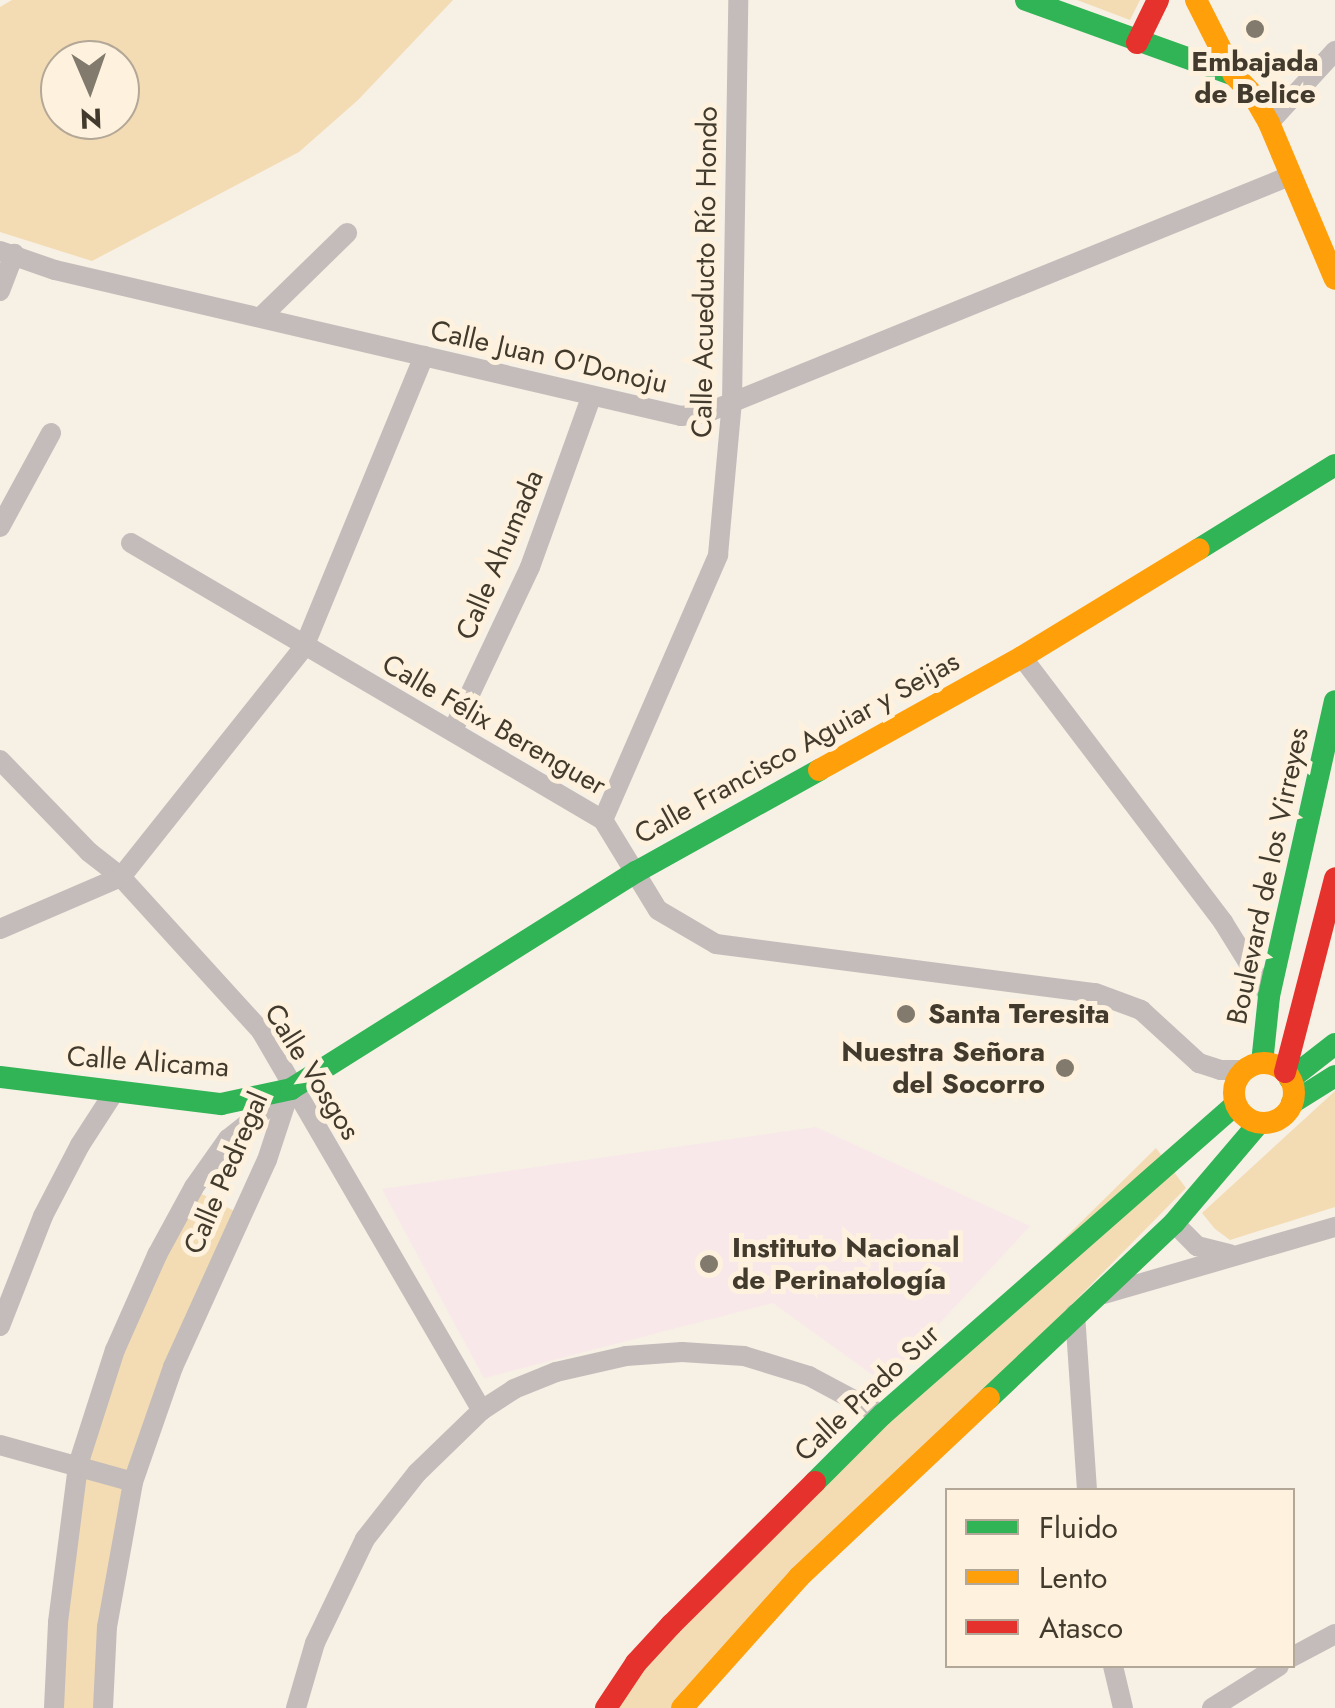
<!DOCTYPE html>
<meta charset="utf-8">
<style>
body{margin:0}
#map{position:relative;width:1335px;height:1708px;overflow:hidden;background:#f7f0e5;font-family:Jost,sans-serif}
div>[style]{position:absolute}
.medical>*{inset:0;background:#f9e8ea}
.green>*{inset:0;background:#f3dcb4}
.street>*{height:20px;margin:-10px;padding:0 10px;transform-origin:10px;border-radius:10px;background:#c3bcba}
.fast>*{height:22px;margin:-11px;padding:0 11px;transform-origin:11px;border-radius:11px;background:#30b455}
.slow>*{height:22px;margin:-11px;padding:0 11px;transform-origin:11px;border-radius:11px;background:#ff9f0a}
.slow>.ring{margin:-11px;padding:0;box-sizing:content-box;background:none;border:22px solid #ff9f0a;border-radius:50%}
.jam>*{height:22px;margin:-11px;padding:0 11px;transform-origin:11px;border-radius:11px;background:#e5322d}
.dots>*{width:28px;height:28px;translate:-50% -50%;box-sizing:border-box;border:5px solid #fef2de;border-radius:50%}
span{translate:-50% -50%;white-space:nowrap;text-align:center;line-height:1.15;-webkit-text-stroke:10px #fef2de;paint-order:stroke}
.poi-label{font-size:28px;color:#423a2c;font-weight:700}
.left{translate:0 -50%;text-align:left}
.right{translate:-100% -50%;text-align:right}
.street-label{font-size:28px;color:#423a2c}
.legend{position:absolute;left:945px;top:1488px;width:350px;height:180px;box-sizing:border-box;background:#fef2de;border:2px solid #b3a897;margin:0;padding:12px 18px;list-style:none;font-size:30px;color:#423a2c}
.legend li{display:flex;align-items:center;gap:20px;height:50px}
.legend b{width:50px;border:2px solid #b3a897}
.north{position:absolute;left:40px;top:40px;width:100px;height:100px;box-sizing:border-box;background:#fef2de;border:2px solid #b3a897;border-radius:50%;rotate:178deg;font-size:28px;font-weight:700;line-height:40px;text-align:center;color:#423a2c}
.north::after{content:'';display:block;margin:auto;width:35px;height:45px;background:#817a6d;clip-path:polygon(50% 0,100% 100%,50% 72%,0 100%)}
</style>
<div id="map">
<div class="medical">
<i style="clip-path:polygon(816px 1127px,1030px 1226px,884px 1383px,773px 1303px,484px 1378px,382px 1189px)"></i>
</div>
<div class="green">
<i style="clip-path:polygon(evenodd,12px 0,453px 0,358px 100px,299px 152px,92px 261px,0 232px,0 7px,12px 0,120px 60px,120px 120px,60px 120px,60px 60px,120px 60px)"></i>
<i style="clip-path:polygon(1077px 0,1140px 0,1130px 20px)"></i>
<i style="clip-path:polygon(1335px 1091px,1335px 1207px,1230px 1240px,1215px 1229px,1202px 1213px)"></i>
<i style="clip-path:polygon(1156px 1148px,1186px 1188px,752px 1630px,686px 1708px,611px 1708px,706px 1592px)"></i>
<i style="clip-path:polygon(196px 1191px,240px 1214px,150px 1426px,101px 1708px,57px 1708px,91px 1427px)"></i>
</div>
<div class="street">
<i style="left:1269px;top:123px;width:98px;rotate:-47.5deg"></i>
<i style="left:0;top:251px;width:58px;rotate:19.1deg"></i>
<i style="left:55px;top:270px;width:643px;rotate:13.13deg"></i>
<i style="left:681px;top:416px;width:25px;rotate:-7deg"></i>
<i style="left:706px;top:413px;width:632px;rotate:-22.1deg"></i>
<i style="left:0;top:291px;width:40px;rotate:-69deg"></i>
<i style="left:262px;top:316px;width:119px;rotate:-44.3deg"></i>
<i style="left:0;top:527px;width:107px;rotate:-61.5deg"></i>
<i style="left:131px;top:543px;width:547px;rotate:30.41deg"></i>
<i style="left:603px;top:820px;width:105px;rotate:58.6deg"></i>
<i style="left:658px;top:910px;width:67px;rotate:30.4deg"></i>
<i style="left:716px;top:944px;width:382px;rotate:7.4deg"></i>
<i style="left:1095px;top:993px;width:49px;rotate:20.3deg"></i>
<i style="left:1141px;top:1010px;width:79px;rotate:42.4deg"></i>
<i style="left:1199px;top:1063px;width:22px;rotate:18deg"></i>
<i style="left:1220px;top:1070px;width:24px"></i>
<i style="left:1022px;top:657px;width:333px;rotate:52.8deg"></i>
<i style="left:1223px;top:922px;width:87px;rotate:58.1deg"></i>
<i style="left:453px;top:730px;width:180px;rotate:-64.7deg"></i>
<i style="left:530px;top:567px;width:180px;rotate:-70.2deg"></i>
<i style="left:0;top:760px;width:128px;rotate:45.9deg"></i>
<i style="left:89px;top:852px;width:41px;rotate:38deg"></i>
<i style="left:121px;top:877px;width:208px;rotate:47.7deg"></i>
<i style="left:261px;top:1031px;width:439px;rotate:59.8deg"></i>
<i style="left:603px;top:820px;width:289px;rotate:-66.5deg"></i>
<i style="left:718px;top:555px;width:154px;rotate:-84.8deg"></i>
<i style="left:732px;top:402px;width:402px;rotate:-89.1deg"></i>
<i style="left:0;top:929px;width:132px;rotate:-23.3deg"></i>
<i style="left:121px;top:877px;width:294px;rotate:-51.5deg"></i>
<i style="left:304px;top:647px;width:315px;rotate:-67.6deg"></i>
<i style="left:1174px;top:1223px;width:33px;rotate:45deg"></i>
<i style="left:1197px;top:1246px;width:34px;rotate:14deg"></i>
<i style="left:1104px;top:1294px;width:241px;rotate:-16.2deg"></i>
<i style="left:1075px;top:1314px;width:176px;rotate:86.1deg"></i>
<i style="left:0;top:1326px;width:118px;rotate:-68.6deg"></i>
<i style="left:43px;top:1216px;width:80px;rotate:-62.5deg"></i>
<i style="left:80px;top:1145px;width:61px;rotate:-57.1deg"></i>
<i style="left:0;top:1445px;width:138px;rotate:15.5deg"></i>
<i style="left:1292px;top:1657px;width:49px;rotate:-28.1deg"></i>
<i style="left:1113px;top:1666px;width:43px;rotate:76.6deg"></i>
<i style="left:54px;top:1708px;width:86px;rotate:-87.3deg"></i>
<i style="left:58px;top:1622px;width:158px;rotate:-82.7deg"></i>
<i style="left:78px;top:1465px;width:121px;rotate:-72.2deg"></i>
<i style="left:115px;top:1350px;width:104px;rotate:-66.1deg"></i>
<i style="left:157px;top:1255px;width:77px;rotate:-61.4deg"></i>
<i style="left:194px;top:1187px;width:59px;rotate:-54.7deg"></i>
<i style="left:228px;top:1139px;width:74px;rotate:-38.4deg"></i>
<i style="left:103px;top:1708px;width:81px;rotate:-87.2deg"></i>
<i style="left:107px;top:1627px;width:147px;rotate:-79.8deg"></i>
<i style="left:133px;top:1482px;width:122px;rotate:-70.8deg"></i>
<i style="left:173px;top:1367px;width:227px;rotate:-65.6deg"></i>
<i style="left:267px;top:1160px;width:74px;rotate:-71.8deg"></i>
<i style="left:296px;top:1708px;width:68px;rotate:-73.7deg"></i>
<i style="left:315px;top:1643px;width:115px;rotate:-64.3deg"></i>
<i style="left:365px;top:1539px;width:84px;rotate:-51.8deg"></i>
<i style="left:417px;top:1473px;width:91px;rotate:-44.1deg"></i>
<i style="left:482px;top:1410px;width:38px;rotate:-33deg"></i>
<i style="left:514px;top:1389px;width:45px;rotate:-22deg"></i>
<i style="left:556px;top:1372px;width:72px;rotate:-12.9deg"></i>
<i style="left:626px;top:1356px;width:56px;rotate:-4.1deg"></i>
<i style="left:682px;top:1352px;width:62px;rotate:3.7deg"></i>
<i style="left:744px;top:1356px;width:68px;rotate:17.1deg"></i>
<i style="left:809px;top:1376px;width:83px;rotate:28.1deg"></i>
<i style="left:1212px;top:1708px;width:79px;rotate:-32.1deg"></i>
</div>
<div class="fast">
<i style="left:1026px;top:0;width:221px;rotate:19.8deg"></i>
<i style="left:1199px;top:549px;width:160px;rotate:-31.7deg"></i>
<i style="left:1262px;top:1063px;width:67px;rotate:-84deg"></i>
<i style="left:1269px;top:996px;width:302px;rotate:-77.4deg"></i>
<i style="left:0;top:1077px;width:223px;rotate:7deg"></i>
<i style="left:221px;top:1104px;width:72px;rotate:-12.1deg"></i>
<i style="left:291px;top:1089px;width:408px;rotate:-32.2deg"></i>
<i style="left:636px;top:872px;width:210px;rotate:-29.1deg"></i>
<i style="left:1290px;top:1079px;width:57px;rotate:-37.9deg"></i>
<i style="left:1292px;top:1103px;width:51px;rotate:-32.1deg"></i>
<i style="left:989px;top:1398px;width:255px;rotate:-43.4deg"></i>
<i style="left:1174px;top:1223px;width:131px;rotate:-49.6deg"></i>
<i style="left:815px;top:1482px;width:95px;rotate:-45deg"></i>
<i style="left:882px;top:1415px;width:471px;rotate:-41.3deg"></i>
</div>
<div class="slow">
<i style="left:1196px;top:0;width:84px;rotate:63.1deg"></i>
<i style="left:1234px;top:75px;width:28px;rotate:46deg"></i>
<i style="left:1253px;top:95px;width:32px;rotate:60deg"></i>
<i style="left:1269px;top:123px;width:169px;rotate:67.1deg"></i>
<i style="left:819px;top:770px;width:232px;rotate:-29.1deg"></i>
<i style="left:1022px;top:657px;width:207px;rotate:-31.4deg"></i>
<i class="ring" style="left:1234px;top:1063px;width:38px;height:38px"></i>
<i style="left:682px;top:1708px;width:176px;rotate:-48.2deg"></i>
<i style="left:799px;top:1577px;width:261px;rotate:-43.3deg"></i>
</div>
<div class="jam">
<i style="left:1137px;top:43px;width:48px;rotate:-64deg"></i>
<i style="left:1285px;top:1072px;width:200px;rotate:-75.5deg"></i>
<i style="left:606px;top:1708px;width:54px;rotate:-56.3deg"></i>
<i style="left:636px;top:1663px;width:52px;rotate:-47.4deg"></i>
<i style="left:671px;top:1625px;width:203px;rotate:-44.8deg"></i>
</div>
<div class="dots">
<i style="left:1255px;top:29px;background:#817a6d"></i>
<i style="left:906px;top:1014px;background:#817a6d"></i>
<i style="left:1065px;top:1068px;background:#817a6d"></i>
<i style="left:709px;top:1264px;background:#817a6d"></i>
</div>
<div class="poi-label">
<span style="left:1255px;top:78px">Embajada<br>de Belice</span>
<span class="left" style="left:928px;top:1014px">Santa Teresita</span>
<span class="right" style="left:1045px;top:1068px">Nuestra Señora<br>del Socorro</span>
<span class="left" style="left:732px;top:1264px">Instituto Nacional<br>de Perinatología</span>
</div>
<div class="street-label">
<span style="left:705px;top:272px;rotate:-89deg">Calle Acueducto Río Hondo</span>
<span style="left:549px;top:357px;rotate:13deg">Calle Juan O'Donoju</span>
<span style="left:500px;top:555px;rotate:-67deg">Calle Ahumada</span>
<span style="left:494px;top:725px;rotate:30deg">Calle Félix Berenguer</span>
<span style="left:797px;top:748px;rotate:-29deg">Calle Francisco Aguiar y Seijas</span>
<span style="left:1268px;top:876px;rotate:-78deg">Boulevard de los Virreyes</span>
<span style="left:148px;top:1062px;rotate:4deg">Calle Alicama</span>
<span style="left:312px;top:1072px;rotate:58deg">Calle Vosgos</span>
<span style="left:226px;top:1173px;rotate:-67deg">Calle Pedregal</span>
<span style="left:867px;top:1393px;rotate:-43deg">Calle Prado Sur</span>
</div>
<ul class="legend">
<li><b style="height:12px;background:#30b455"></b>Fluido</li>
<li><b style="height:12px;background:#ff9f0a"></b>Lento</li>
<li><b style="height:12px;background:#e5322d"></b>Atasco</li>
</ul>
<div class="north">N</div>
</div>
